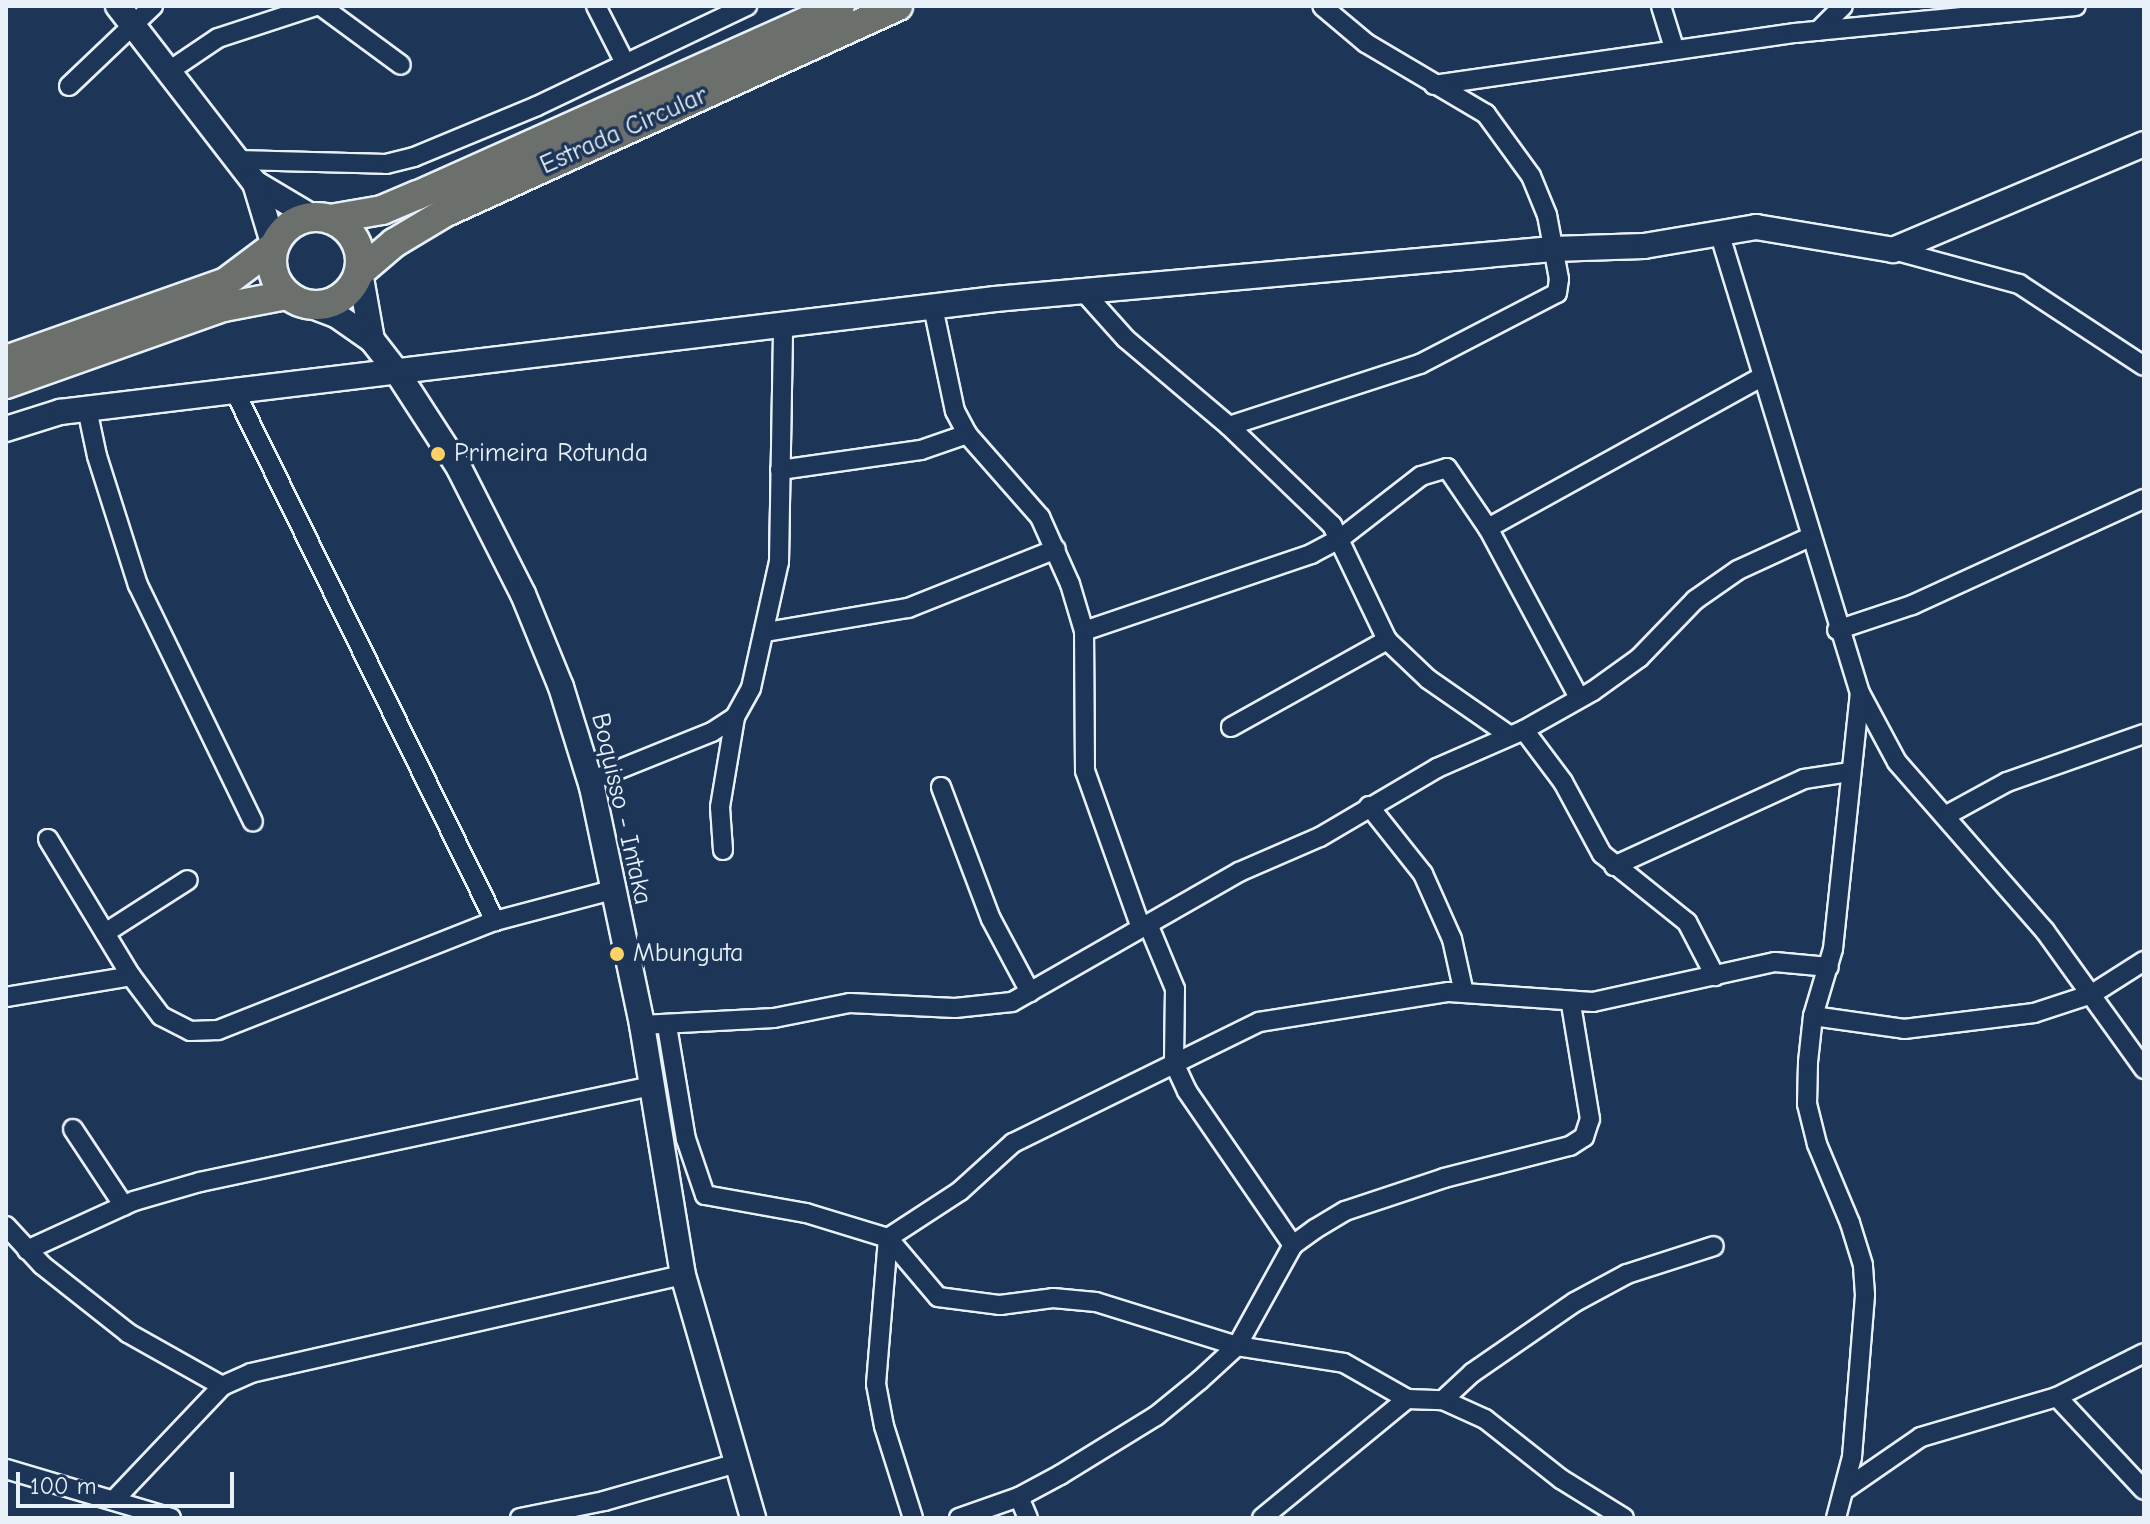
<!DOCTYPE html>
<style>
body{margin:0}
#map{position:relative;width:2150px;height:1524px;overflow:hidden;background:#1d3557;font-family:"Comic Neue",sans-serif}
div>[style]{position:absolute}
.roads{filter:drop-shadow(2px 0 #e8f1f8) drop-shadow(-2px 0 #e8f1f8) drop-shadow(0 2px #e8f1f8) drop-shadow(0 -2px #e8f1f8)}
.street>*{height:18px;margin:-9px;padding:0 9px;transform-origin:9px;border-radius:9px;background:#1d3557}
.secondary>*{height:24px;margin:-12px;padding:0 12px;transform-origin:12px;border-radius:12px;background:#1d3557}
.primary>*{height:28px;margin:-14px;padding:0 14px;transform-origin:14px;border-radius:14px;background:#6c706d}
.primary>.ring{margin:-14px;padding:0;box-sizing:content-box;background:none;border:28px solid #6c706d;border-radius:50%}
.dots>*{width:22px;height:22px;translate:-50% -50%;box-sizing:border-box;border:4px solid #1d3557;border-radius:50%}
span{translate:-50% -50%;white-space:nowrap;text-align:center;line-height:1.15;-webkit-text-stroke:7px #1d3557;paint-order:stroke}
.street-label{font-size:26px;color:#e8f1f8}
.poi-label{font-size:26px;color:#e8f1f8}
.left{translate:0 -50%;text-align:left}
.frame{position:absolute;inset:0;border:8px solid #e8f1f8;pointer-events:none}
.scale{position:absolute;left:16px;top:1472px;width:218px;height:36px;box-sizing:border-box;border:4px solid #e8f1f8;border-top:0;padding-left:10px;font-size:24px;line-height:28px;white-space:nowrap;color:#e8f1f8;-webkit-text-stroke:6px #1d3557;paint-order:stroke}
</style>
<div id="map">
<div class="roads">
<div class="street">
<i style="left:321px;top:6px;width:99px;rotate:36.4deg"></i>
<i style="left:596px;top:6px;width:64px;rotate:63deg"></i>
<i style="left:1661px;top:6px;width:44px;rotate:72.8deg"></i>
<i style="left:1818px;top:31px;width:35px;rotate:-45deg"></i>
<i style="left:169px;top:71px;width:59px;rotate:-34deg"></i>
<i style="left:218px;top:38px;width:103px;rotate:-18.1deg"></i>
<i style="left:1434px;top:85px;width:365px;rotate:-8.2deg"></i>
<i style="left:1795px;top:33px;width:282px;rotate:-5.5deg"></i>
<i style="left:69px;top:86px;width:116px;rotate:-43.6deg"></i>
<i style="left:238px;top:160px;width:148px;rotate:1.5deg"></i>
<i style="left:386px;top:164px;width:29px;rotate:-14deg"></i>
<i style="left:414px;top:157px;width:133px;rotate:-22.5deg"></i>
<i style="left:537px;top:106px;width:233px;rotate:-25.5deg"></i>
<i style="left:1719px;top:232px;width:482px;rotate:73deg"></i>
<i style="left:1860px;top:693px;width:78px;rotate:61.8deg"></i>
<i style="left:1897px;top:762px;width:225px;rotate:48.8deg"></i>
<i style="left:2045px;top:931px;width:170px;rotate:54.3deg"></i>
<i style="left:1893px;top:250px;width:131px;rotate:15.1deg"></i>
<i style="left:2019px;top:284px;width:149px;rotate:33.3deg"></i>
<i style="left:1083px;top:291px;width:64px;rotate:48.1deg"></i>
<i style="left:1126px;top:339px;width:135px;rotate:40.2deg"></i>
<i style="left:1229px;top:426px;width:143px;rotate:43.9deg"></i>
<i style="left:1332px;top:525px;width:127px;rotate:64.4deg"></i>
<i style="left:1387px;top:640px;width:57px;rotate:43.6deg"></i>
<i style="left:1428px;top:679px;width:98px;rotate:34.7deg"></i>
<i style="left:933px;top:307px;width:106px;rotate:78.1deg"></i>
<i style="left:955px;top:411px;width:26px;rotate:62deg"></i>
<i style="left:967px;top:434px;width:111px;rotate:48.7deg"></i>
<i style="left:1040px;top:517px;width:73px;rotate:65.9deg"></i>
<i style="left:1070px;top:584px;width:49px;rotate:73.4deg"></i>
<i style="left:234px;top:390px;width:592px;rotate:63.82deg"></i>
<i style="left:87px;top:409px;width:48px;rotate:78deg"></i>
<i style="left:97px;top:456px;width:135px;rotate:72.4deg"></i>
<i style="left:138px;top:585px;width:263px;rotate:64.1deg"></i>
<i style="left:1229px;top:426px;width:201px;rotate:-18deg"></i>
<i style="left:1420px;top:364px;width:154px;rotate:-27.4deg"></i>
<i style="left:1557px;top:293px;width:14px;rotate:-82deg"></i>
<i style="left:1559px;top:279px;width:65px;rotate:-100.6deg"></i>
<i style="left:1547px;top:215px;width:42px;rotate:-112.3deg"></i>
<i style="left:1531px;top:176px;width:77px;rotate:-126deg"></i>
<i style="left:1486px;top:114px;width:139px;rotate:-149.4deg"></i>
<i style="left:1366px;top:43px;width:57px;rotate:-139.9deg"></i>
<i style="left:780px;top:470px;width:142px;rotate:-8.1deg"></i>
<i style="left:921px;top:450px;width:49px;rotate:-19.2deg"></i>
<i style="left:1488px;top:528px;width:311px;rotate:-28.9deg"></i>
<i style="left:1837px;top:630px;width:79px;rotate:-18.4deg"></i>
<i style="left:1912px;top:605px;width:255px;rotate:-24.6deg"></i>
<i style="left:766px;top:632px;width:144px;rotate:-9.6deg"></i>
<i style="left:908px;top:608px;width:159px;rotate:-21.7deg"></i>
<i style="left:1231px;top:727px;width:179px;rotate:-29.1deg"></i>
<i style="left:1524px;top:730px;width:65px;rotate:53.1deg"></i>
<i style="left:1563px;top:782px;width:82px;rotate:61.6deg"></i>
<i style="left:1602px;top:854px;width:109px;rotate:38.7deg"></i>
<i style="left:1687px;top:922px;width:61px;rotate:62.6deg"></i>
<i style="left:590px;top:781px;width:131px;rotate:-21.9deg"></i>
<i style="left:712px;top:732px;width:27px;rotate:-33deg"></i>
<i style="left:735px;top:717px;width:33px;rotate:-61deg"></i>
<i style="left:751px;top:688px;width:129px;rotate:-77.5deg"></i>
<i style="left:779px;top:562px;width:236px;rotate:-89deg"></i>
<i style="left:941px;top:787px;width:141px;rotate:69.3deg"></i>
<i style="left:991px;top:919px;width:83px;rotate:61.9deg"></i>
<i style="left:1369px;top:806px;width:87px;rotate:51.5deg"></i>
<i style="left:1423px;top:874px;width:71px;rotate:66deg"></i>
<i style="left:1452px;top:939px;width:55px;rotate:77.5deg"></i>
<i style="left:1945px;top:816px;width:71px;rotate:-28.7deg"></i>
<i style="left:2007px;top:782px;width:145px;rotate:-19.3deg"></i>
<i style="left:48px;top:839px;width:160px;rotate:58.8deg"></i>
<i style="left:131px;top:976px;width:50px;rotate:53.1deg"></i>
<i style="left:161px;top:1016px;width:33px;rotate:27deg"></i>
<i style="left:190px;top:1031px;width:28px;rotate:-2deg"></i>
<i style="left:218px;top:1030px;width:298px;rotate:-21.5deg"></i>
<i style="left:495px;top:921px;width:121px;rotate:-14.8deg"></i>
<i style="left:723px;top:850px;width:43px;rotate:-94deg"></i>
<i style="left:720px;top:807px;width:91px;rotate:-80.5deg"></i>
<i style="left:1614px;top:866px;width:209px;rotate:-24.6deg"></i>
<i style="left:1804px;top:779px;width:47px;rotate:-8.7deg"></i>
<i style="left:1148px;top:924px;width:70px;rotate:67.4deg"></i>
<i style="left:1175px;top:989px;width:74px;rotate:90.8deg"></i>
<i style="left:1174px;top:1063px;width:31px;rotate:65deg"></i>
<i style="left:1187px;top:1091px;width:187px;rotate:55.5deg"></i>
<i style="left:1141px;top:928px;width:167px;rotate:-109.6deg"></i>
<i style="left:1085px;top:771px;width:140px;rotate:-90.4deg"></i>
<i style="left:1084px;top:631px;width:240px;rotate:-18.7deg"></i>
<i style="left:1311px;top:554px;width:34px;rotate:-28deg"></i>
<i style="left:1341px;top:538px;width:101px;rotate:-37.8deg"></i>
<i style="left:1421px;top:476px;width:27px;rotate:-17deg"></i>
<i style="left:1447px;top:468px;width:73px;rotate:55.7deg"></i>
<i style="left:1488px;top:528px;width:193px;rotate:61.8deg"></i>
<i style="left:105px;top:933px;width:98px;rotate:-32.6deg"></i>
<i style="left:6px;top:997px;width:127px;rotate:-9.5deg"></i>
<i style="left:1813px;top:1016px;width:92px;rotate:8.1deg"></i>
<i style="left:1904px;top:1029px;width:131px;rotate:-7deg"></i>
<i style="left:2034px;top:1013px;width:61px;rotate:-18.1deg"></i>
<i style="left:2092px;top:994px;width:62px;rotate:-32.4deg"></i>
<i style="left:642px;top:1025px;width:132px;rotate:-3deg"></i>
<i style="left:774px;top:1018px;width:77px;rotate:-11.2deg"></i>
<i style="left:850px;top:1003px;width:105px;rotate:2.7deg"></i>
<i style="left:955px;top:1008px;width:57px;rotate:-6deg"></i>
<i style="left:1012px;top:1002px;width:262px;rotate:-29.8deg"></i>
<i style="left:1239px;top:872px;width:88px;rotate:-23.4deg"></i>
<i style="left:1320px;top:837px;width:136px;rotate:-30.5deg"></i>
<i style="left:1437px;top:768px;width:95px;rotate:-23.6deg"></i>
<i style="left:1524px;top:730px;width:79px;rotate:-29.5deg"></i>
<i style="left:1593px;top:691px;width:57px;rotate:-35.7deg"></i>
<i style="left:1639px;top:658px;width:81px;rotate:-46deg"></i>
<i style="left:1695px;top:600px;width:52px;rotate:-34.9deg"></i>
<i style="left:1738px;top:570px;width:79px;rotate:-24.6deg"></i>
<i style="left:667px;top:1026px;width:115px;rotate:80.5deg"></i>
<i style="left:686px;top:1139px;width:59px;rotate:71.3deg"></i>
<i style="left:705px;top:1195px;width:103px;rotate:10.1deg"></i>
<i style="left:806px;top:1213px;width:86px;rotate:17deg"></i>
<i style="left:888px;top:1238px;width:77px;rotate:49.7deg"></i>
<i style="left:938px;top:1297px;width:63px;rotate:7.4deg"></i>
<i style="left:1000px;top:1305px;width:53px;rotate:-7.5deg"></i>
<i style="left:1053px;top:1298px;width:43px;rotate:5.3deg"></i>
<i style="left:1096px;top:1302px;width:148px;rotate:17.3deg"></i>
<i style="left:1237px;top:1346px;width:108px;rotate:9deg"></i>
<i style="left:1344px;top:1363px;width:73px;rotate:29.7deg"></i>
<i style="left:1407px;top:1399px;width:36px;rotate:2deg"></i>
<i style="left:1443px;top:1400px;width:46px;rotate:24.3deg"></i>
<i style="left:1485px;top:1419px;width:97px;rotate:38.3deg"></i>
<i style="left:1561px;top:1479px;width:74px;rotate:31.8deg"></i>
<i style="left:73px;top:1129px;width:92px;rotate:56.5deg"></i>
<i style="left:6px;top:1226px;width:53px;rotate:47.3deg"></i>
<i style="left:42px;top:1265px;width:110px;rotate:38.3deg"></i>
<i style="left:128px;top:1333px;width:108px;rotate:29.4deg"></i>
<i style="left:27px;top:1250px;width:118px;rotate:-24.6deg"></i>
<i style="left:134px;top:1201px;width:69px;rotate:-16.1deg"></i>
<i style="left:200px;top:1182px;width:461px;rotate:-12deg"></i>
<i style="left:2057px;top:1397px;width:127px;rotate:46.9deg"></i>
<i style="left:1443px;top:1400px;width:40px;rotate:-43deg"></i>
<i style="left:1472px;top:1373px;width:125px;rotate:-34.6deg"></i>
<i style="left:1575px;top:1302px;width:59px;rotate:-28.3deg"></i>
<i style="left:1627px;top:1274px;width:91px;rotate:-17.8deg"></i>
<i style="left:6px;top:1469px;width:172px;rotate:16.5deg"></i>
<i style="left:1847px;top:1488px;width:90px;rotate:-34.6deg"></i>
<i style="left:1921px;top:1437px;width:142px;rotate:-16.4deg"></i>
<i style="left:2057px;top:1397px;width:97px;rotate:-26.8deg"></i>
<i style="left:1019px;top:1497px;width:23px;rotate:67deg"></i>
<i style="left:114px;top:1500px;width:157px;rotate:-46.5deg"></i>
<i style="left:222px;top:1386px;width:32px;rotate:-24deg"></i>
<i style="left:251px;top:1373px;width:443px;rotate:-12.8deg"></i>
<i style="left:520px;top:1518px;width:86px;rotate:-11.4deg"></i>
<i style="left:604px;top:1501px;width:138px;rotate:-15.9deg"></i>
<i style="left:913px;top:1518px;width:96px;rotate:-107.5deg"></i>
<i style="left:884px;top:1426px;width:43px;rotate:-100.8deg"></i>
<i style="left:876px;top:1384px;width:146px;rotate:-85.3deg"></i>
<i style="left:888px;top:1238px;width:86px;rotate:-33.1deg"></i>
<i style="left:960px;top:1191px;width:72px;rotate:-42.2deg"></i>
<i style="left:1013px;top:1143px;width:274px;rotate:-26.2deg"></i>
<i style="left:1259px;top:1022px;width:192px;rotate:-9deg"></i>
<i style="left:1449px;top:992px;width:144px;rotate:4deg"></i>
<i style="left:1593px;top:1002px;width:186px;rotate:-12.4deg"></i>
<i style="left:1775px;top:962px;width:54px;rotate:5.3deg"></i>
<i style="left:959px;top:1518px;width:64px;rotate:-19.3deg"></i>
<i style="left:1019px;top:1497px;width:47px;rotate:-28.2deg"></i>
<i style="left:1060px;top:1475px;width:113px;rotate:-31.6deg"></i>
<i style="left:1156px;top:1416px;width:57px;rotate:-39.3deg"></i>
<i style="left:1200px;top:1380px;width:50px;rotate:-42.6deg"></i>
<i style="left:1237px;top:1346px;width:115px;rotate:-61deg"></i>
<i style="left:1293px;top:1245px;width:27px;rotate:-36deg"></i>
<i style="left:1315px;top:1229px;width:35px;rotate:-31deg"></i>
<i style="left:1345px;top:1211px;width:104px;rotate:-18.4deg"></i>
<i style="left:1444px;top:1178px;width:130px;rotate:-14.3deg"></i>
<i style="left:1570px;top:1146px;width:17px;rotate:-33deg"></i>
<i style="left:1584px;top:1137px;width:19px;rotate:-72deg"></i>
<i style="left:1590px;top:1119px;width:117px;rotate:-99.4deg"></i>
<i style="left:1262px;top:1518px;width:188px;rotate:-39.4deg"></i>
<i style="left:1836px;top:1518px;width:63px;rotate:-75.3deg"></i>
<i style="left:1852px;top:1457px;width:163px;rotate:-85.4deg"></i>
<i style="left:1865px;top:1295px;width:30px;rotate:-94deg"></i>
<i style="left:1863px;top:1265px;width:44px;rotate:-107.2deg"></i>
<i style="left:1850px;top:1223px;width:86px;rotate:-112.7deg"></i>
<i style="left:1817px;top:1144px;width:41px;rotate:-104deg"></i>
<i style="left:1807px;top:1104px;width:42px;rotate:-88.6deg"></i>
<i style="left:1808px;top:1062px;width:46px;rotate:-83.8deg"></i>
<i style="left:1813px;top:1016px;width:70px;rotate:-73.4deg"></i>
<i style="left:1833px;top:949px;width:257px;rotate:-84deg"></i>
</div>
<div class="secondary">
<i style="left:118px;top:6px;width:224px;rotate:52.3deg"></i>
<i style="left:255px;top:183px;width:66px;rotate:30.8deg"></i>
<i style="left:255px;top:183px;width:66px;rotate:73.2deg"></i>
<i style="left:360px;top:272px;width:69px;rotate:80deg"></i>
<i style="left:299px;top:301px;width:40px;rotate:21deg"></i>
<i style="left:336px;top:315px;width:44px;rotate:34.8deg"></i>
<i style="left:372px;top:340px;width:41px;rotate:52deg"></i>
<i style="left:397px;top:372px;width:114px;rotate:57.1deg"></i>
<i style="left:459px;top:468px;width:141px;rotate:63.1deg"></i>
<i style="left:523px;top:594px;width:100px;rotate:67.8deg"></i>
<i style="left:561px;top:687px;width:105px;rotate:72.8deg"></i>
<i style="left:592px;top:787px;width:243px;rotate:78.1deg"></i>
<i style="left:642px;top:1025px;width:253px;rotate:80.7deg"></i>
<i style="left:683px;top:1275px;width:253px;rotate:73.9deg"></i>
<i style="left:6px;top:429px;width:57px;rotate:-17.5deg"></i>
<i style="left:60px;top:412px;width:942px;rotate:-6.89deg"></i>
<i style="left:995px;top:299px;width:560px;rotate:-5.12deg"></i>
<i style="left:1553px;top:249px;width:91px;rotate:-1.9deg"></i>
<i style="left:1644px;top:246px;width:114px;rotate:-9.6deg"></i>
<i style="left:1756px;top:227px;width:139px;rotate:9.5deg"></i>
<i style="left:1893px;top:250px;width:272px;rotate:-22.9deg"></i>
</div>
<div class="primary">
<i class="ring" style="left:272px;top:217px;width:60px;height:60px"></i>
<i style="left:330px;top:219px;width:53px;rotate:-9.8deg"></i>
<i style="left:382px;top:210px;width:39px;rotate:-23deg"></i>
<i style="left:418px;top:195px;width:462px;rotate:-24.1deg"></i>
<i style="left:360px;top:272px;width:45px;rotate:-40.5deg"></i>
<i style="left:394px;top:243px;width:58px;rotate:-31deg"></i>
<i style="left:444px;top:213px;width:499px;rotate:-24.5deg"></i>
<i style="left:6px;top:360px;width:233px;rotate:-19.5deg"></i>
<i style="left:226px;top:282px;width:60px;rotate:-36.9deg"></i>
<i style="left:6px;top:384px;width:231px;rotate:-19.5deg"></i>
<i style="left:224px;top:307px;width:64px;rotate:-10.8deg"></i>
</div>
</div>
<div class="dots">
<i style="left:438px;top:454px;background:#ffd166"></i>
<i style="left:617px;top:954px;background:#ffd166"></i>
</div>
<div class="street-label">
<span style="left:624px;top:131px;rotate:-24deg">Estrada Circular</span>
<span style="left:621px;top:809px;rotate:77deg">Boquisso - Intaka</span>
</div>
<div class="poi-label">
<span class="left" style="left:454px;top:454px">Primeira Rotunda</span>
<span class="left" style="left:633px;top:954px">Mbunguta</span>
</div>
<div class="frame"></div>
<div class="scale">100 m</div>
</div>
